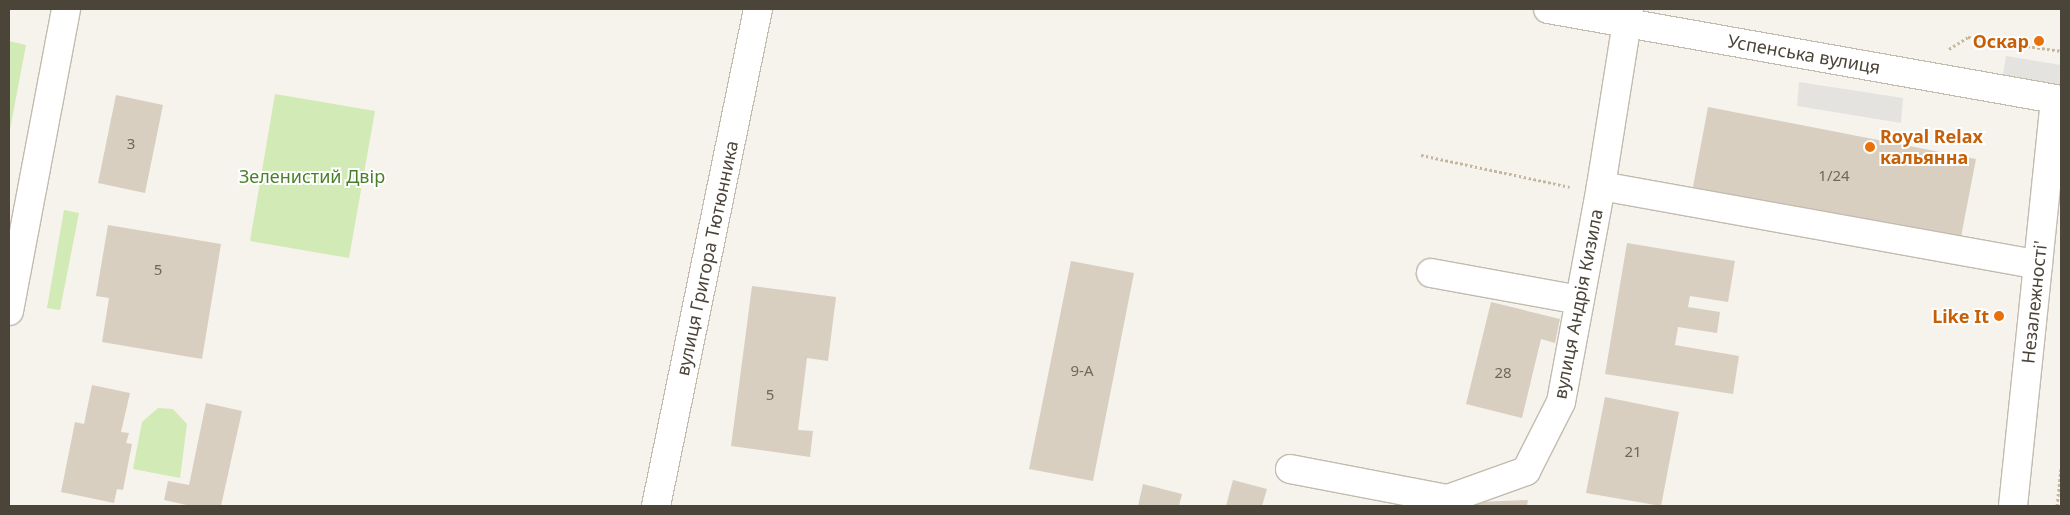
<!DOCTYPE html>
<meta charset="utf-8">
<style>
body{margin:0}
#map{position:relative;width:2070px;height:515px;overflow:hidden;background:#f6f3ec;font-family:"Noto Sans",sans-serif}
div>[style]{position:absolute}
.green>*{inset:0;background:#d2eab5}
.parking>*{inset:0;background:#e5e3e0}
.building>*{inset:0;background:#d8cfc1}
.path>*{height:3px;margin-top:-1.5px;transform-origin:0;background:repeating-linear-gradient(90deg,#c4b79f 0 2.5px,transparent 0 5px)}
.roads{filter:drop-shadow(1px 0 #c2bbae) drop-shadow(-1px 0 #c2bbae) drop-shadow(0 1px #c2bbae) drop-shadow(0 -1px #c2bbae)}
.minor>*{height:28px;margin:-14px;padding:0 14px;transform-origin:14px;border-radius:14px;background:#fff}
.dots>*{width:14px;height:14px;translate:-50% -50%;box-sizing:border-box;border:2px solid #fff;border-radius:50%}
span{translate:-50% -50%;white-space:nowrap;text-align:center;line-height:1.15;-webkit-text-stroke:4px #fff;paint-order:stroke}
.number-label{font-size:15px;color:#6e675b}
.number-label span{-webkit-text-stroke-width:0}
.food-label{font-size:18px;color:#c56008;font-weight:700}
.right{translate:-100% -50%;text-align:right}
.left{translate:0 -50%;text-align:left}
.street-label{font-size:18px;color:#4b4439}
.park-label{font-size:18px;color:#4a7f2a}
.frame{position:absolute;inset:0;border:10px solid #4b4439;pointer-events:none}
</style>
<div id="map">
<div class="green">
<i style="clip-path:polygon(9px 41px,26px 45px,9px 135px)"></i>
<i style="clip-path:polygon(275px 94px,375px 111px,349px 258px,250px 241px)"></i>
<i style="clip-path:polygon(64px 210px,79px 213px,60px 310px,47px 308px)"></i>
<i style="clip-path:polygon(158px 408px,173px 409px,187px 424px,180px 478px,133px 469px,142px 422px)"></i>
</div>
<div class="parking">
<i style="clip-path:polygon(2006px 56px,2061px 65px,2061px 96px,2001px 86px)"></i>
<i style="clip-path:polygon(1799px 82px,1903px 98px,1901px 123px,1797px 106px)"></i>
</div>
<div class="building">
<i style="clip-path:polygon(116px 95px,163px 105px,145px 193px,98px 183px)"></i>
<i style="clip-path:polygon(1708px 107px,1976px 159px,1960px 242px,1692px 192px)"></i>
<i style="clip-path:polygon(108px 225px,221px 244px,202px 359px,102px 342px,109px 298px,96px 296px)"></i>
<i style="clip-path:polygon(1627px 243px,1735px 261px,1728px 302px,1690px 296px,1688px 307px,1720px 312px,1717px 333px,1678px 327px,1675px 345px,1739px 356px,1733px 394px,1605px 374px)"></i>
<i style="clip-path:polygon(1071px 261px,1134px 273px,1093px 481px,1029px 469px)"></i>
<i style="clip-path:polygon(752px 286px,836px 297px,828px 361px,807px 358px,798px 430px,813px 431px,810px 457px,731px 446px)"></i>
<i style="clip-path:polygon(1491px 302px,1560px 319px,1555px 343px,1541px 339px,1522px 418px,1466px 404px)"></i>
<i style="clip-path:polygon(92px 385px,130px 393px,121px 432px,129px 433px,126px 443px,132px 444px,123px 490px,117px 489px,114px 503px,61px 492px,75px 422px,84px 424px)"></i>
<i style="clip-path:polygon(1605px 397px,1679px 412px,1661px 506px,1586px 493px)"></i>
<i style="clip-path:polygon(206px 403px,242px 411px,221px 506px,191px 506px,164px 500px,168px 481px,189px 485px)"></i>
<i style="clip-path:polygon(1233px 480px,1267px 489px,1262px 506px,1226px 506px)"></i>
<i style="clip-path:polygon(1143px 484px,1182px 494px,1179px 506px,1138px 506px)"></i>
<i style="clip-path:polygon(1528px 500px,1527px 506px,1453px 506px,1454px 503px)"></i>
</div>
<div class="path">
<i style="left:1949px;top:49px;width:22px;rotate:-32deg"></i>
<i style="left:1968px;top:37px;width:94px;rotate:8.6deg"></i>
<i style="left:1421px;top:155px;width:152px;rotate:12.1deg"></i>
<i style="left:2057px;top:506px;width:37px;rotate:-84deg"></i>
</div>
<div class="roads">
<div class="minor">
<i style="left:1548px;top:9px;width:521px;rotate:10.06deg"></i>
<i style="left:1601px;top:186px;width:444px;rotate:10.2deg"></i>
<i style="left:1431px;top:273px;width:151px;rotate:10.3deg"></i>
<i style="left:9px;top:311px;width:307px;rotate:-79.3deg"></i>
<i style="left:1290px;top:469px;width:161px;rotate:10.8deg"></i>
<i style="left:1448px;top:499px;width:83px;rotate:-19.7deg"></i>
<i style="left:1526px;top:471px;width:77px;rotate:-63.1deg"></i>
<i style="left:1561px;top:402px;width:220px;rotate:-79.5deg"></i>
<i style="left:1601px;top:186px;width:179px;rotate:-81deg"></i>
<i style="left:656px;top:506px;width:507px;rotate:-78.4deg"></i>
<i style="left:2013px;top:506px;width:409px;rotate:-84.1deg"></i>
</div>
</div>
<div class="dots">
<i style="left:2039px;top:41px;background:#e8710a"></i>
<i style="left:1870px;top:147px;background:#e8710a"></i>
<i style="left:1999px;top:316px;background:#e8710a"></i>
</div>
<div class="number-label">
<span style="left:131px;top:144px">3</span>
<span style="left:1834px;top:176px">1/24</span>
<span style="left:158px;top:270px">5</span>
<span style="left:1082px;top:371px">9-А</span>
<span style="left:1503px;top:373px">28</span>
<span style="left:770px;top:395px">5</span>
<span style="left:1633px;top:452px">21</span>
</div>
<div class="food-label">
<span class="right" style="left:2029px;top:41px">Оскар</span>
<span class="left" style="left:1880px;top:147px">Royal Relax<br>кальянна</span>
<span class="right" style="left:1989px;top:316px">Like It</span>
</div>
<div class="street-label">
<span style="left:1804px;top:54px;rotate:10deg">Успенська вулиця</span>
<span style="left:707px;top:258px;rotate:-78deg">вулиця Григора Тютюнника</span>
<span style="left:2034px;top:302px;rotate:-84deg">Незалежності'</span>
<span style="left:1578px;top:304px;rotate:-79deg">вулиця Андрія Кизила</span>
</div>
<div class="park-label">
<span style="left:312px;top:176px">Зеленистий Двір</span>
</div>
<div class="frame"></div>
</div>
